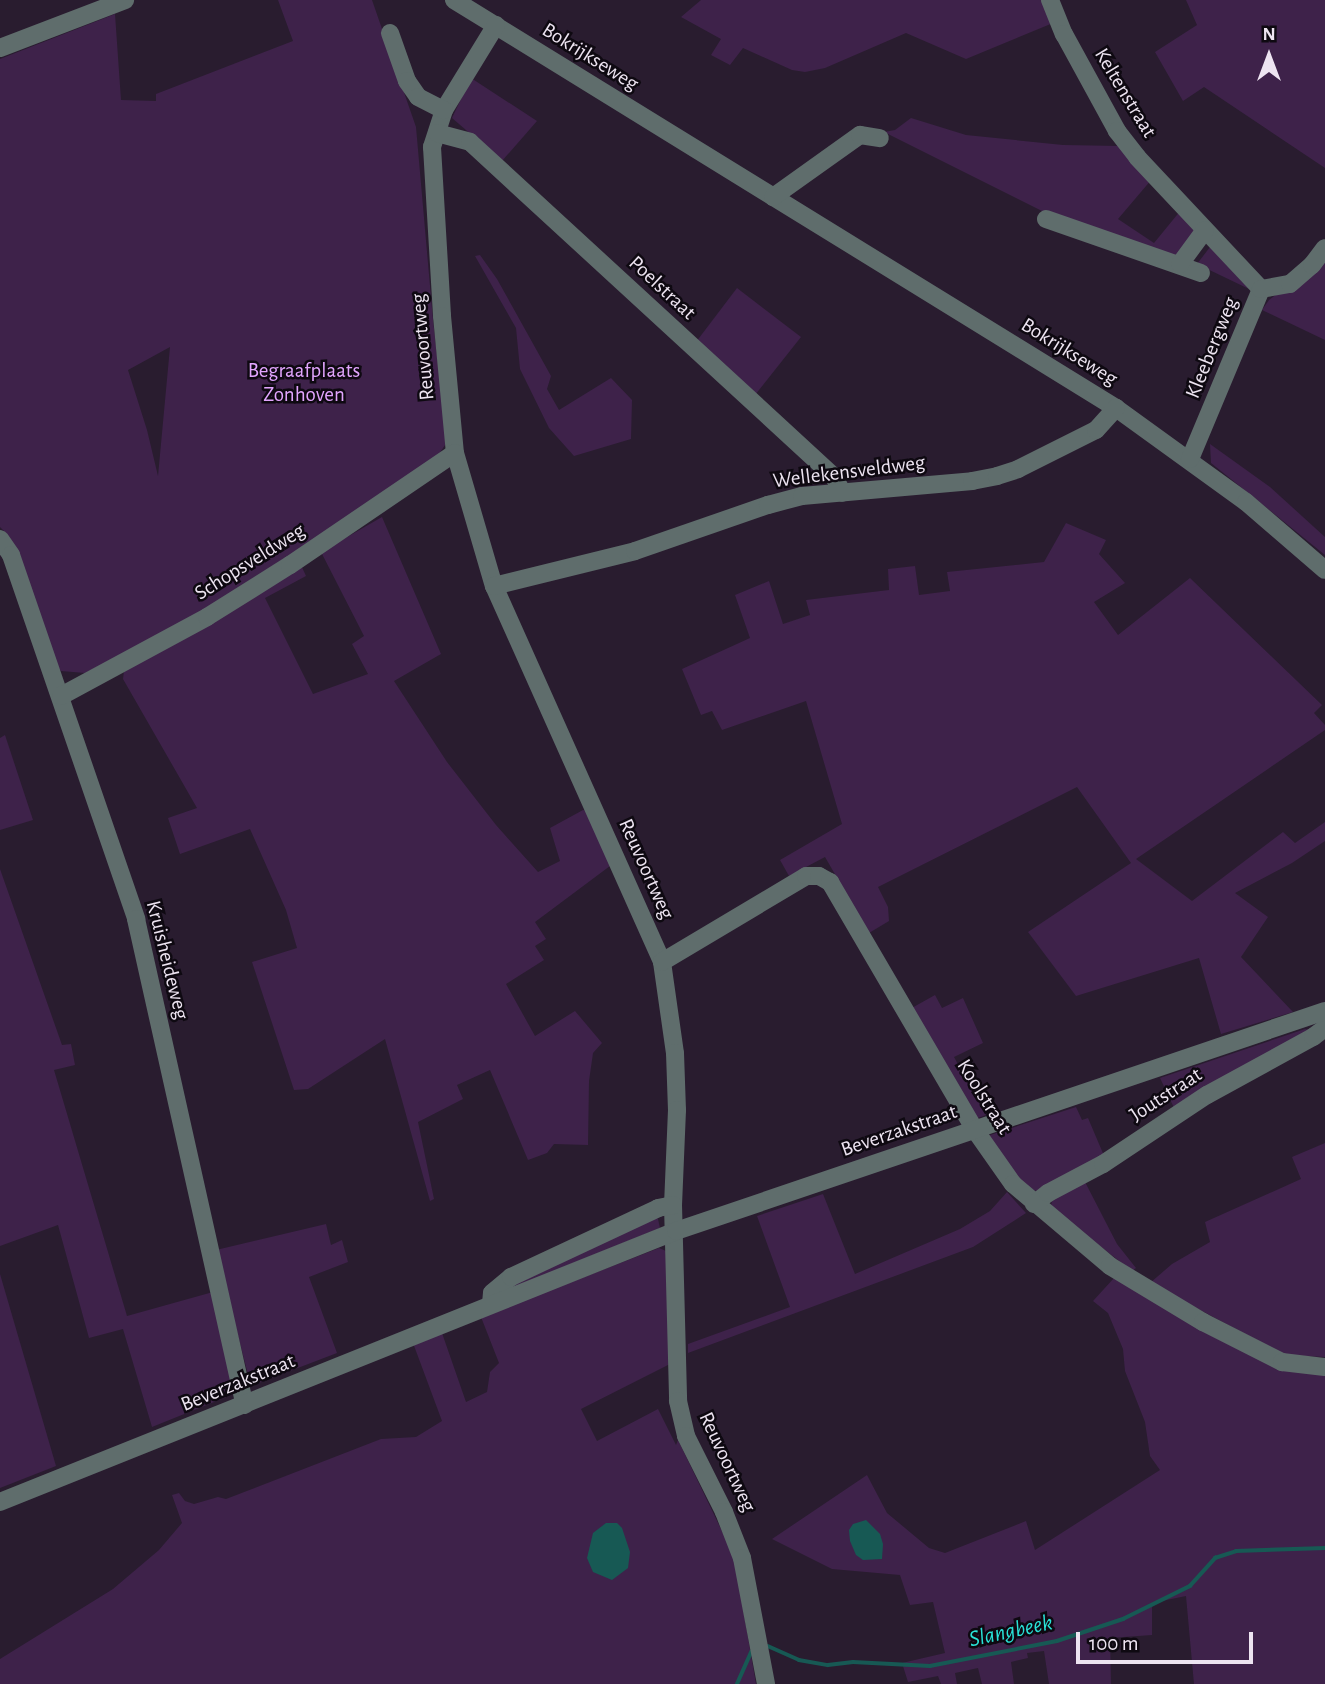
<!DOCTYPE html>
<style>
body{margin:0}
#map{position:relative;width:1325px;height:1684px;overflow:hidden;background:#291c2f;font-family:"Alegreya Sans",sans-serif}
div>[style]{position:absolute}
.green>*{inset:0;background:#3e224a}
.water>*{inset:0;background:#175954}
.stream>*{height:3.5px;margin:-1.75px;padding:0 1.75px;transform-origin:1.75px;border-radius:1.75px;background:#175954}
.minor>*{height:18px;margin:-9px;padding:0 9px;transform-origin:9px;border-radius:9px;background:#5f6d6c}
span{translate:-50% -50%;white-space:nowrap;text-align:center;line-height:1.15;-webkit-text-stroke:5px #0e0911;paint-order:stroke}
.street-label{font-size:21px;color:#ede4f1}
.park-label{font-size:21px;color:#e2a5fe}
.water-label{font-size:23px;color:#29e2d7;font-style:italic}
.north{position:absolute;left:1234px;top:21px;width:70px;height:70px;-webkit-text-stroke:5px #0e0911;paint-order:stroke;rotate:0deg;font-size:19px;font-weight:700;line-height:28px;text-align:center;color:#ede4f1}
.north::after{content:'';display:block;margin:auto;width:24px;height:32px;background:#ede4f1;clip-path:polygon(50% 0,100% 100%,50% 72%,0 100%)}
.scale{position:absolute;left:1076px;top:1632px;width:177px;height:32px;box-sizing:border-box;border:4px solid #ede4f1;border-top:0;padding-left:9px;font-size:21px;line-height:24px;white-space:nowrap;color:#ede4f1;-webkit-text-stroke:5px #0e0911;paint-order:stroke}
</style>
<div id="map">
<div class="green">
<i style="clip-path:polygon(evenodd,278px 0,372px 0,416px 127px,433px 320px,447px 442px,439px 454px,418px 472px,201px 614px,85px 673px,61px 671px,53px 661px,7px 534px,0 527px,0 59px,115px 14px,121px 100px,156px 101px,156px 94px,293px 41px,278px 0,170px 347px,158px 476px,147px 430px,128px 370px,170px 347px)"></i>
<i style="clip-path:polygon(701px 0,1042px 0,1053px 23px,966px 59px,906px 33px,825px 68px,805px 72px,792px 70px,743px 48px,730px 65px,711px 55px,721px 39px,681px 17px)"></i>
<i style="clip-path:polygon(1186px 0,1325px 0,1325px 168px,1204px 87px,1183px 101px,1155px 52px,1197px 25px)"></i>
<i style="clip-path:polygon(471px 78px,537px 121px,502px 161px,452px 118px)"></i>
<i style="clip-path:polygon(911px 118px,966px 135px,1063px 145px,1120px 146px,1152px 179px,1118px 219px,1154px 243px,1181px 210px,1195px 224px,1194px 234px,1183px 251px,1172px 257px,1046px 213px,884px 132px,895px 130px)"></i>
<i style="clip-path:polygon(1210px 247px,1249px 289px,1197px 264px)"></i>
<i style="clip-path:polygon(480px 255px,497px 279px,551px 376px,547px 389px,559px 410px,611px 378px,632px 400px,631px 439px,574px 456px,549px 428px,520px 369px,516px 328px,475px 256px)"></i>
<i style="clip-path:polygon(1325px 257px,1325px 340px,1262px 310px,1269px 300px)"></i>
<i style="clip-path:polygon(737px 288px,801px 337px,755px 395px,696px 342px)"></i>
<i style="clip-path:polygon(1210px 444px,1270px 487px,1325px 537px,1325px 555px,1211px 463px)"></i>
<i style="clip-path:polygon(382px 517px,441px 654px,394px 681px,447px 762px,496px 825px,538px 872px,560px 861px,550px 828px,583px 810px,589px 811px,614px 863px,535px 922px,546px 939px,535px 946px,544px 960px,506px 984px,535px 1036px,575px 1011px,602px 1043px,593px 1053px,589px 1081px,588px 1145px,554px 1144px,547px 1153px,528px 1160px,490px 1070px,457px 1085px,463px 1099px,418px 1122px,434px 1199px,430px 1201px,385px 1039px,308px 1089px,294px 1090px,252px 962px,297px 948px,286px 910px,250px 829px,180px 854px,168px 818px,197px 808px,123px 679px,124px 671px,301px 565px,306px 576px,265px 598px,313px 694px,368px 674px,352px 644px,364px 636px,321px 552px)"></i>
<i style="clip-path:polygon(1066px 523px,1106px 540px,1099px 554px,1125px 583px,1094px 602px,1118px 635px,1190px 578px,1322px 705px,1314px 713px,1325px 725px,1325px 730px,1136px 859px,1192px 901px,1283px 832px,1295px 843px,1325px 822px,1325px 841px,1292px 863px,1235px 893px,1268px 917px,1241px 957px,1293px 1012px,1221px 1034px,1199px 958px,1076px 996px,1028px 932px,1131px 863px,1077px 787px,878px 887px,888px 907px,889px 921px,869px 933px,825px 857px,789px 876px,780px 860px,842px 824px,806px 701px,722px 730px,712px 711px,701px 715px,682px 669px,750px 638px,735px 595px,769px 581px,783px 624px,810px 615px,806px 600px,889px 590px,888px 569px,915px 566px,919px 595px,950px 591px,947px 572px,1044px 562px)"></i>
<i style="clip-path:polygon(5px 735px,33px 820px,0 830px,0 738px)"></i>
<i style="clip-path:polygon(0 869px,62px 1045px,71px 1044px,75px 1065px,54px 1070px,127px 1316px,213px 1292px,234px 1391px,229px 1396px,152px 1427px,123px 1329px,89px 1338px,58px 1225px,0 1246px)"></i>
<i style="clip-path:polygon(935px 995px,942px 1008px,963px 998px,983px 1043px,954px 1057px,986px 1115px,975px 1119px,910px 1009px)"></i>
<i style="clip-path:polygon(1305px 1029px,1310px 1030px,1175px 1110px,1160px 1078px)"></i>
<i style="clip-path:polygon(1076px 1107px,1082px 1120px,1088px 1118px,1105px 1158px,1040px 1191px,1028px 1190px,984px 1137px)"></i>
<i style="clip-path:polygon(1325px 1143px,1325px 1357px,1284px 1355px,1150px 1283px,1172px 1264px,1210px 1242px,1205px 1222px,1301px 1179px,1292px 1157px)"></i>
<i style="clip-path:polygon(1084px 1180px,1117px 1244px,1136px 1268px,1132px 1271px,1051px 1208px,1052px 1198px)"></i>
<i style="clip-path:polygon(1007px 1192px,1026px 1213px,973px 1247px,688px 1353px,688px 1344px,790px 1307px,757px 1216px,823px 1194px,855px 1274px,960px 1229px,990px 1211px)"></i>
<i style="clip-path:polygon(654px 1216px,658px 1219px,660px 1228px,512px 1288px,513px 1282px)"></i>
<i style="clip-path:polygon(326px 1224px,331px 1245px,342px 1240px,348px 1262px,309px 1277px,337px 1353px,251px 1386px,216px 1250px)"></i>
<i style="clip-path:polygon(659px 1248px,666px 1251px,670px 1364px,581px 1409px,597px 1441px,658px 1409px,676px 1445px,678px 1440px,734px 1556px,756px 1684px,0 1684px,0 1659px,113px 1589px,159px 1550px,182px 1523px,172px 1495px,179px 1493px,185px 1501px,194px 1504px,218px 1497px,226px 1499px,381px 1439px,416px 1437px,442px 1421px,413px 1343px,442px 1333px,466px 1402px,487px 1392px,490px 1372px,499px 1363px,481px 1317px)"></i>
<i style="clip-path:polygon(0 1274px,56px 1466px,0 1488px)"></i>
<i style="clip-path:polygon(1114px 1278px,1325px 1374px,1325px 1684px,1194px 1684px,1186px 1596px,1152px 1603px,1152px 1635px,1110px 1638px,1111px 1684px,1049px 1684px,1044px 1651px,1027px 1653px,1028px 1658px,1011px 1662px,1014px 1684px,982px 1684px,978px 1668px,955px 1673px,957px 1684px,941px 1684px,938px 1676px,908px 1682px,902px 1663px,945px 1653px,933px 1602px,910px 1605px,900px 1575px,832px 1569px,772px 1539px,867px 1475px,887px 1513px,929px 1548px,945px 1553px,1026px 1521px,1035px 1550px,1160px 1470px,1150px 1456px,1145px 1422px,1125px 1371px,1123px 1349px,1108px 1313px,1093px 1301px)"></i>
</div>
<div class="water">
<i style="clip-path:polygon(866px 1520px,880px 1534px,883px 1544px,882px 1559px,863px 1560px,856px 1555px,850px 1541px,849px 1530px,853px 1524px)"></i>
<i style="clip-path:polygon(606px 1523px,617px 1523px,622px 1528px,630px 1552px,628px 1568px,612px 1580px,593px 1572px,587px 1558px,593px 1533px)"></i>
</div>
<div class="stream">
<i style="left:768px;top:1646px;width:34px;rotate:24deg"></i>
<i style="left:799px;top:1660px;width:29px;rotate:10deg"></i>
<i style="left:828px;top:1665px;width:25px;rotate:-7deg"></i>
<i style="left:853px;top:1662px;width:77px;rotate:3deg"></i>
<i style="left:930px;top:1666px;width:129px;rotate:-11.1deg"></i>
<i style="left:1057px;top:1641px;width:70px;rotate:-18.4deg"></i>
<i style="left:1123px;top:1619px;width:75px;rotate:-26.2deg"></i>
<i style="left:1190px;top:1586px;width:38px;rotate:-48deg"></i>
<i style="left:1215px;top:1558px;width:22px;rotate:-18deg"></i>
<i style="left:1236px;top:1551px;width:89px;rotate:-1.9deg"></i>
<i style="left:737px;top:1684px;width:35px;rotate:-66deg"></i>
</div>
<div class="minor">
<i style="left:454px;top:0;width:778px;rotate:31.65deg"></i>
<i style="left:1116px;top:408px;width:160px;rotate:35.9deg"></i>
<i style="left:1246px;top:502px;width:104px;rotate:40.7deg"></i>
<i style="left:1050px;top:0;width:37px;rotate:68deg"></i>
<i style="left:1064px;top:34px;width:111px;rotate:61.3deg"></i>
<i style="left:1117px;top:131px;width:33px;rotate:52deg"></i>
<i style="left:1137px;top:157px;width:181px;rotate:46.8deg"></i>
<i style="left:496px;top:25px;width:100px;rotate:121.5deg"></i>
<i style="left:444px;top:110px;width:39px;rotate:108deg"></i>
<i style="left:432px;top:147px;width:169px;rotate:86.6deg"></i>
<i style="left:442px;top:316px;width:138px;rotate:84.6deg"></i>
<i style="left:455px;top:453px;width:139px;rotate:73.7deg"></i>
<i style="left:494px;top:586px;width:412px;rotate:65.9deg"></i>
<i style="left:662px;top:962px;width:92px;rotate:81.9deg"></i>
<i style="left:675px;top:1053px;width:57px;rotate:88deg"></i>
<i style="left:677px;top:1110px;width:95px;rotate:92.4deg"></i>
<i style="left:673px;top:1205px;width:196px;rotate:88.5deg"></i>
<i style="left:678px;top:1401px;width:36px;rotate:77deg"></i>
<i style="left:686px;top:1436px;width:85px;rotate:63.4deg"></i>
<i style="left:724px;top:1512px;width:49px;rotate:68.6deg"></i>
<i style="left:742px;top:1558px;width:128px;rotate:79.2deg"></i>
<i style="left:390px;top:33px;width:51px;rotate:70.5deg"></i>
<i style="left:407px;top:81px;width:19px;rotate:55deg"></i>
<i style="left:418px;top:97px;width:29px;rotate:27deg"></i>
<i style="left:0;top:48px;width:134px;rotate:-21deg"></i>
<i style="left:437px;top:133px;width:34px;rotate:15deg"></i>
<i style="left:470px;top:142px;width:495px;rotate:42.6deg"></i>
<i style="left:834px;top:477px;width:18px;rotate:61deg"></i>
<i style="left:773px;top:197px;width:107px;rotate:-35.5deg"></i>
<i style="left:860px;top:135px;width:20px;rotate:9deg"></i>
<i style="left:1046px;top:219px;width:164px;rotate:19.2deg"></i>
<i style="left:1180px;top:264px;width:42px;rotate:-53.7deg"></i>
<i style="left:1190px;top:459px;width:184px;rotate:-67.3deg"></i>
<i style="left:1261px;top:289px;width:29px;rotate:-10deg"></i>
<i style="left:1290px;top:284px;width:29px;rotate:-41deg"></i>
<i style="left:1312px;top:265px;width:21px;rotate:-53deg"></i>
<i style="left:0;top:539px;width:19px;rotate:55deg"></i>
<i style="left:11px;top:555px;width:385px;rotate:71deg"></i>
<i style="left:136px;top:919px;width:498px;rotate:77.4deg"></i>
<i style="left:494px;top:586px;width:145px;rotate:-13.9deg"></i>
<i style="left:635px;top:551px;width:141px;rotate:-19.1deg"></i>
<i style="left:768px;top:505px;width:35px;rotate:-15deg"></i>
<i style="left:802px;top:496px;width:171px;rotate:-5deg"></i>
<i style="left:972px;top:481px;width:25px;rotate:-11deg"></i>
<i style="left:997px;top:476px;width:22px;rotate:-18deg"></i>
<i style="left:1018px;top:469px;width:87px;rotate:-26.6deg"></i>
<i style="left:1096px;top:430px;width:30px;rotate:-48deg"></i>
<i style="left:61px;top:696px;width:166px;rotate:-28.4deg"></i>
<i style="left:207px;top:617px;width:98px;rotate:-32.1deg"></i>
<i style="left:290px;top:565px;width:199px;rotate:-34.2deg"></i>
<i style="left:662px;top:962px;width:168px;rotate:-30.8deg"></i>
<i style="left:806px;top:876px;width:13px"></i>
<i style="left:819px;top:876px;width:13px;rotate:29deg"></i>
<i style="left:830px;top:882px;width:287px;rotate:59.7deg"></i>
<i style="left:975px;top:1130px;width:66px;rotate:54.9deg"></i>
<i style="left:1013px;top:1184px;width:127px;rotate:40.2deg"></i>
<i style="left:1110px;top:1266px;width:109px;rotate:31.1deg"></i>
<i style="left:1203px;top:1322px;width:89px;rotate:26.9deg"></i>
<i style="left:1282px;top:1362px;width:43px;rotate:6.6deg"></i>
<i style="left:1034px;top:1204px;width:18px;rotate:-38deg"></i>
<i style="left:1048px;top:1193px;width:62px;rotate:-27.8deg"></i>
<i style="left:1103px;top:1164px;width:125px;rotate:-33.6deg"></i>
<i style="left:1207px;top:1095px;width:121px;rotate:-28.7deg"></i>
<i style="left:1313px;top:1037px;width:15px;rotate:-37deg"></i>
<i style="left:491px;top:1304px;width:11px;rotate:-85deg"></i>
<i style="left:492px;top:1293px;width:25px;rotate:-40deg"></i>
<i style="left:511px;top:1277px;width:162px;rotate:-25.1deg"></i>
<i style="left:658px;top:1208px;width:15px;rotate:-11deg"></i>
<i style="left:0;top:1502px;width:728px;rotate:-21.85deg"></i>
<i style="left:676px;top:1231px;width:685px;rotate:-18.73deg"></i>
</div>
<div class="street-label">
<span style="left:590px;top:57px;rotate:32deg">Bokrijkseweg</span>
<span style="left:1125px;top:93px;rotate:59deg">Keltenstraat</span>
<span style="left:662px;top:288px;rotate:43deg">Poelstraat</span>
<span style="left:423px;top:347px;rotate:-95deg">Reuvoortweg</span>
<span style="left:1212px;top:348px;rotate:-68deg">Kleebergweg</span>
<span style="left:1069px;top:352px;rotate:32deg">Bokrijkseweg</span>
<span style="left:849px;top:472px;rotate:-7deg">Wellekensveldweg</span>
<span style="left:250px;top:562px;rotate:-32deg">Schopsveldweg</span>
<span style="left:646px;top:869px;rotate:66deg">Reuvoortweg</span>
<span style="left:167px;top:960px;rotate:76deg">Kruisheideweg</span>
<span style="left:1166px;top:1095px;rotate:-33deg">Joutstraat</span>
<span style="left:984px;top:1097px;rotate:58deg">Koolstraat</span>
<span style="left:899px;top:1131px;rotate:-19deg">Beverzakstraat</span>
<span style="left:238px;top:1383px;rotate:-22deg">Beverzakstraat</span>
<span style="left:727px;top:1462px;rotate:65deg">Reuvoortweg</span>
</div>
<div class="park-label">
<span style="left:304px;top:383px">Begraafplaats<br>Zonhoven</span>
</div>
<div class="water-label">
<span style="left:1011px;top:1632px;rotate:-12deg">Slangbeek</span>
</div>
<div class="north">N</div>
<div class="scale">100 m</div>
</div>
